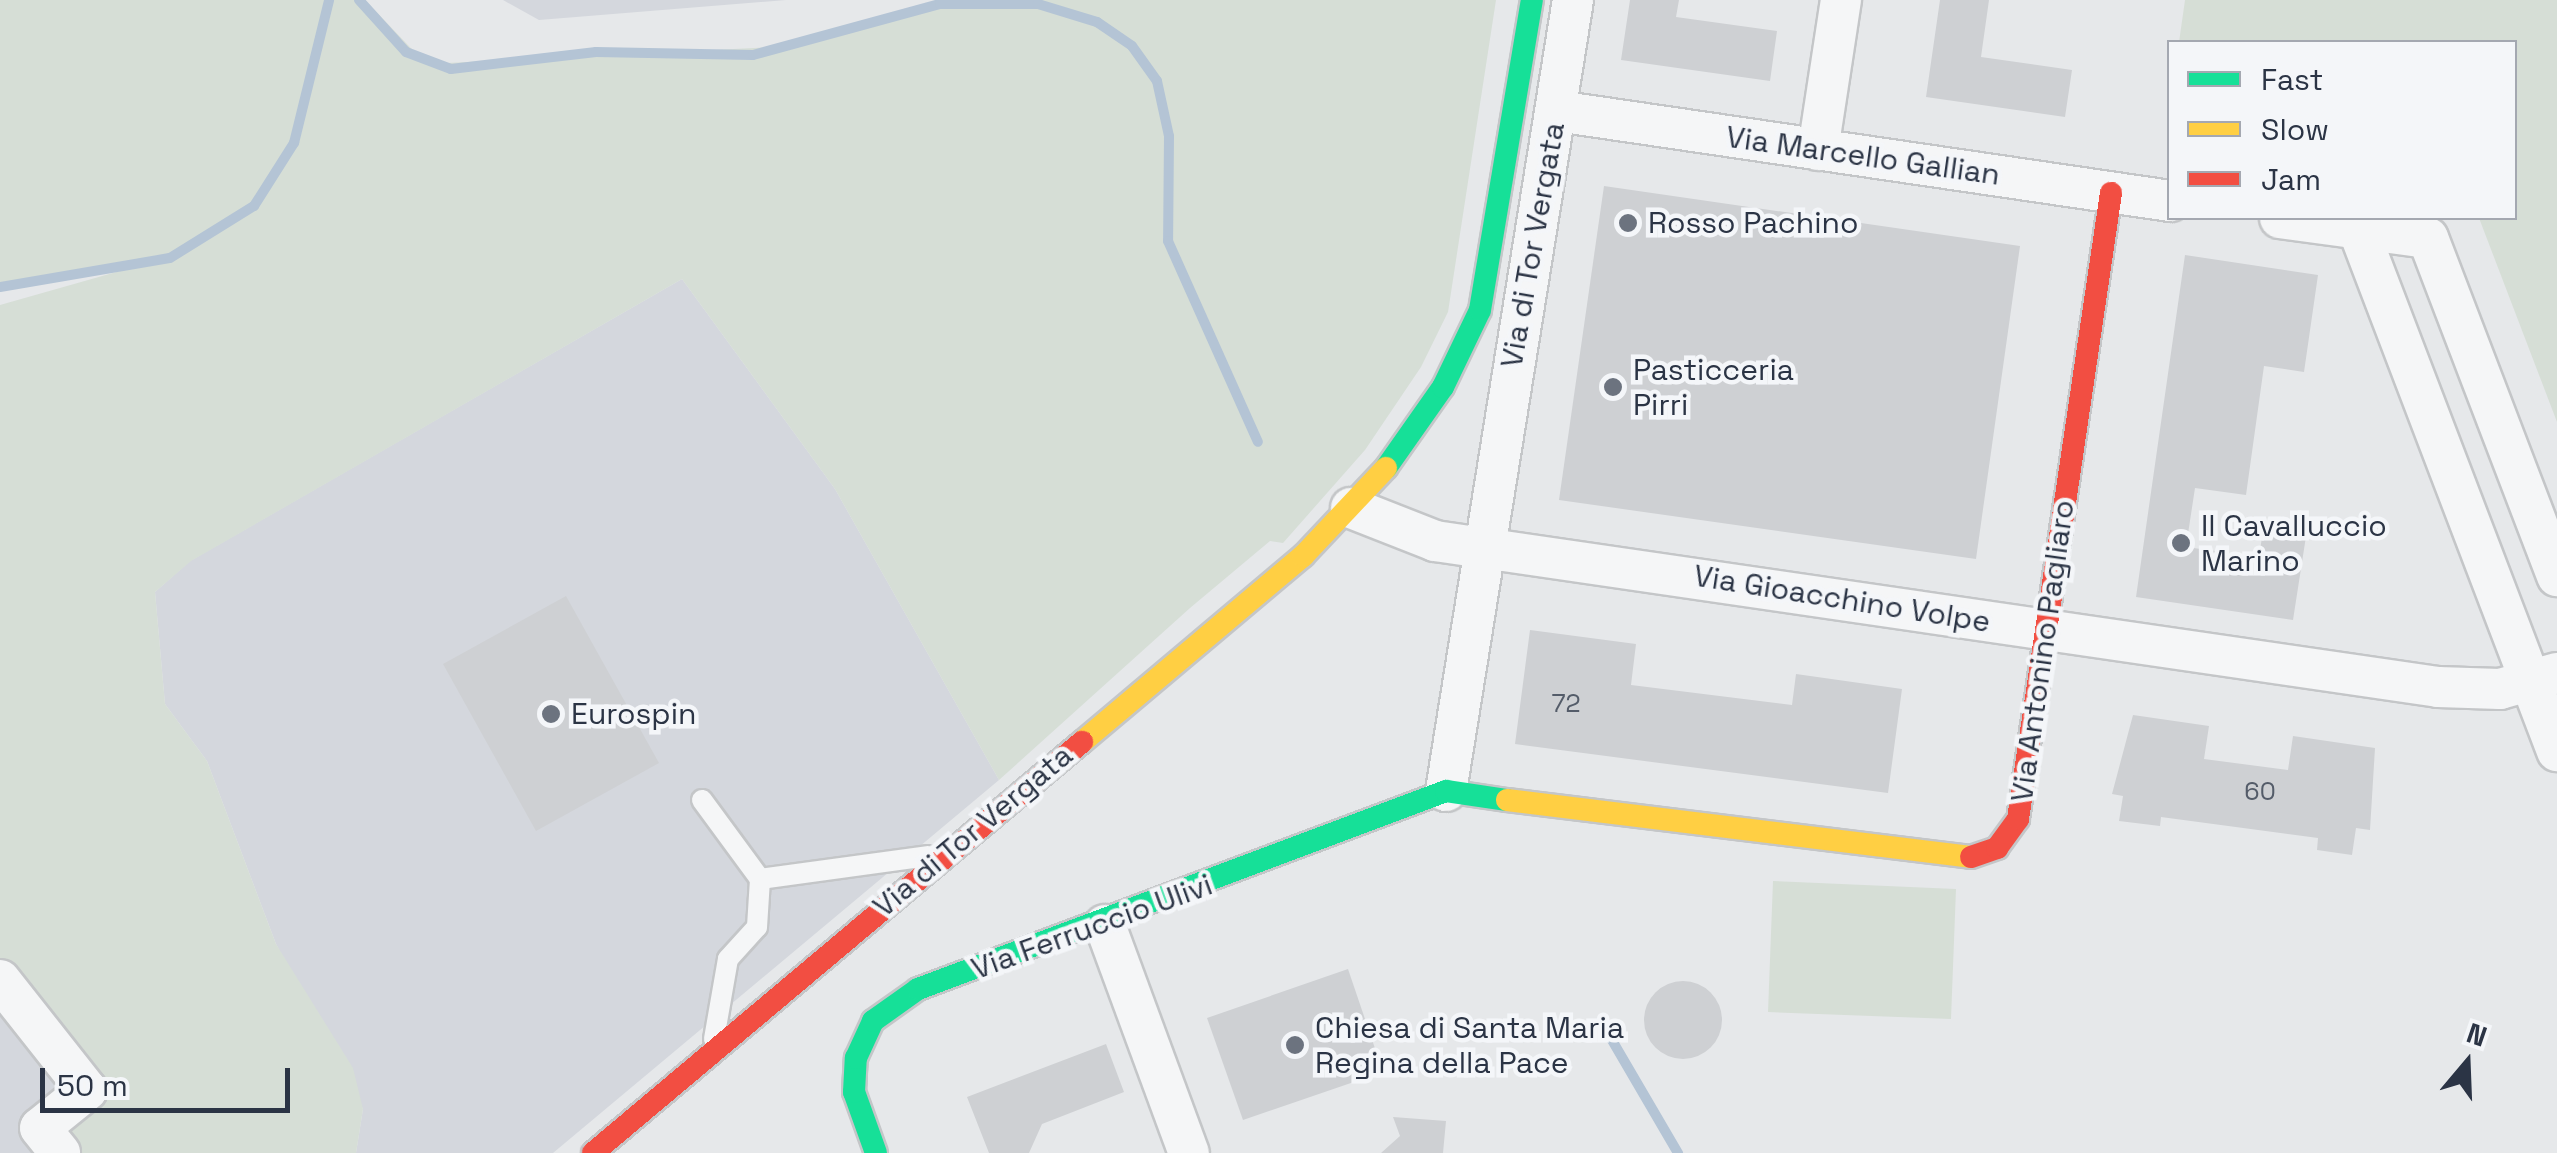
<!DOCTYPE html>
<style>
body{margin:0}
#map{position:relative;width:2557px;height:1153px;overflow:hidden;background:#e6e8ea;font-family:"Space Grotesk",sans-serif}
div>[style]{position:absolute}
.built>*{inset:0;background:#d4d7dd}
.green>*{inset:0;background:#d6ded6}
.stream>*{height:10px;margin:-5px;padding:0 5px;transform-origin:5px;border-radius:5px;background:#b4c4d5}
.building>*{inset:0;background:#ced0d3}
.round{border-radius:50%}
.roads{filter:drop-shadow(2px 0 #c4c6c8) drop-shadow(-2px 0 #c4c6c8) drop-shadow(0 2px #c4c6c8) drop-shadow(0 -2px #c4c6c8)}
.lane>*{height:20px;margin:-10px;padding:0 10px;transform-origin:10px;border-radius:10px;background:#f5f6f7}
.street>*{height:40px;margin:-20px;padding:0 20px;transform-origin:20px;border-radius:20px;background:#f5f6f7}
.fast>*{height:22px;margin:-11px;padding:0 11px;transform-origin:11px;border-radius:11px;background:#16e098}
.slow>*{height:22px;margin:-11px;padding:0 11px;transform-origin:11px;border-radius:11px;background:#ffcf43}
.jam>*{height:22px;margin:-11px;padding:0 11px;transform-origin:11px;border-radius:11px;background:#f24e42}
.dots>*{width:28px;height:28px;translate:-50% -50%;box-sizing:border-box;border:5px solid #f4f6f9;border-radius:50%}
span{translate:-50% -50%;white-space:nowrap;text-align:center;line-height:1.15;-webkit-text-stroke:9px #f4f6f9;paint-order:stroke}
.number-label{font-size:25px;color:#545c69}
.number-label span{-webkit-text-stroke-width:0}
.street-label{font-size:30px;color:#2b3445}
.poi-label{font-size:30px;color:#2b3445}
.left{translate:0 -50%;text-align:left}
.legend{position:absolute;left:2167px;top:40px;width:350px;height:180px;box-sizing:border-box;background:#f4f6f9;border:2px solid #a4a8b1;margin:0;padding:12px 18px;list-style:none;font-size:30px;color:#2b3445}
.legend li{display:flex;align-items:center;gap:20px;height:50px}
.legend b{width:50px;border:2px solid #a4a8b1}
.north{position:absolute;left:2417px;top:1013px;width:100px;height:100px;-webkit-text-stroke:8px #f4f6f9;paint-order:stroke;rotate:19deg;font-size:28px;font-weight:700;line-height:40px;text-align:center;color:#2b3445}
.north::after{content:'';display:block;margin:auto;width:35px;height:45px;background:#2b3445;clip-path:polygon(50% 0,100% 100%,50% 72%,0 100%)}
.scale{position:absolute;left:40px;top:1068px;width:250px;height:45px;box-sizing:border-box;border:5px solid #2b3445;border-top:0;padding-left:12px;font-size:30px;line-height:35px;white-space:nowrap;color:#2b3445;-webkit-text-stroke:8px #f4f6f9;paint-order:stroke}
</style>
<div id="map">
<div class="built">
<i style="clip-path:polygon(503px 0,786px 0,539px 20px)"></i>
<i style="clip-path:polygon(682px 279px,835px 489px,999px 780px,553px 1153px,356px 1153px,363px 1109px,276px 944px,207px 761px,165px 704px,155px 592px,190px 561px)"></i>
<i style="clip-path:polygon(0 980px,87px 1090px,60px 1153px,0 1153px)"></i>
</div>
<div class="green">
<i style="clip-path:polygon(0 0,365px 0,426px 64px,794px 46px,897px 12px,981px 0,1496px 0,1448px 312px,1421px 367px,1365px 450px,1283px 543px,1270px 541px,1190px 608px,999px 780px,835px 489px,682px 279px,191px 561px,155px 592px,165px 704px,207px 761px,276px 944px,353px 1068px,363px 1109px,356px 1153px,63px 1153px,40px 1128px,86px 1091px,0 980px,0 305px,141px 265px,0 287px)"></i>
<i style="clip-path:polygon(2185px 0,2557px 0,2557px 422px,2479px 218px,2514px 218px,2514px 42px,2179px 42px)"></i>
<i style="clip-path:polygon(1773px 881px,1956px 889px,1951px 1019px,1768px 1012px)"></i>
</div>
<div class="stream">
<i style="left:359px;top:0;width:70px;rotate:47.9deg"></i>
<i style="left:406px;top:52px;width:48px;rotate:20.7deg"></i>
<i style="left:451px;top:69px;width:146px;rotate:-6.7deg"></i>
<i style="left:596px;top:52px;width:157px;rotate:1.1deg"></i>
<i style="left:753px;top:55px;width:194px;rotate:-15.3deg"></i>
<i style="left:940px;top:4px;width:98px"></i>
<i style="left:1038px;top:4px;width:62px;rotate:17deg"></i>
<i style="left:1097px;top:22px;width:42px;rotate:34.4deg"></i>
<i style="left:1132px;top:46px;width:43px;rotate:54.5deg"></i>
<i style="left:1157px;top:81px;width:56px;rotate:77.7deg"></i>
<i style="left:1169px;top:136px;width:105px;rotate:90.5deg"></i>
<i style="left:1168px;top:241px;width:220px;rotate:65.9deg"></i>
<i style="left:0;top:287px;width:172px;rotate:-9.7deg"></i>
<i style="left:170px;top:258px;width:99px;rotate:-31.8deg"></i>
<i style="left:254px;top:206px;width:75px;rotate:-57.6deg"></i>
<i style="left:294px;top:143px;width:147px;rotate:-76.2deg"></i>
<i style="left:1609px;top:1035px;width:137px;rotate:59.7deg"></i>
</div>
<div class="building">
<i style="clip-path:polygon(1630px 0,1679px 0,1676px 17px,1777px 31px,1770px 81px,1621px 60px)"></i>
<i style="clip-path:polygon(1940px 0,1989px 0,1981px 57px,2072px 70px,2065px 117px,1926px 97px)"></i>
<i style="clip-path:polygon(1604px 186px,2020px 246px,1976px 559px,1559px 500px)"></i>
<i style="clip-path:polygon(2185px 255px,2318px 275px,2304px 372px,2264px 366px,2246px 495px,2195px 488px,2186px 547px,2259px 557px,2264px 524px,2307px 530px,2293px 620px,2136px 597px)"></i>
<i style="clip-path:polygon(566px 596px,659px 763px,536px 831px,443px 664px)"></i>
<i style="clip-path:polygon(1530px 630px,1636px 644px,1631px 685px,1792px 705px,1796px 674px,1902px 689px,1888px 793px,1515px 744px)"></i>
<i style="clip-path:polygon(2133px 715px,2209px 726px,2204px 759px,2288px 770px,2293px 736px,2375px 748px,2370px 830px,2356px 828px,2352px 855px,2317px 850px,2318px 838px,2161px 817px,2160px 826px,2119px 821px,2123px 796px,2112px 794px)"></i>
<i style="clip-path:polygon(1348px 969px,1383px 1072px,1243px 1120px,1207px 1018px)"></i>
<i class="round" style="left:1644px;top:981px;width:78px;height:78px"></i>
<i style="clip-path:polygon(1106px 1044px,1124px 1092px,1042px 1124px,1029px 1153px,989px 1153px,967px 1097px)"></i>
<i style="clip-path:polygon(1393px 1117px,1446px 1121px,1443px 1153px,1381px 1153px,1400px 1136px)"></i>
</div>
<div class="roads">
<div class="lane">
<i style="left:702px;top:800px;width:98px;rotate:53.7deg"></i>
<i style="left:760px;top:879px;width:169px;rotate:-7.8deg"></i>
<i style="left:714px;top:1039px;width:81px;rotate:-80.1deg"></i>
<i style="left:728px;top:959px;width:43px;rotate:-47.8deg"></i>
<i style="left:757px;top:927px;width:48px;rotate:-86.4deg"></i>
</div>
<div class="street">
<i style="left:1557px;top:111px;width:620px;rotate:8.35deg"></i>
<i style="left:1818px;top:150px;width:152px;rotate:-81.3deg"></i>
<i style="left:2280px;top:218px;width:149px;rotate:7.7deg"></i>
<i style="left:2428px;top:238px;width:362px;rotate:69.1deg"></i>
<i style="left:2358px;top:229px;width:559px;rotate:69.13deg"></i>
<i style="left:1351px;top:508px;width:90px;rotate:21.4deg"></i>
<i style="left:1435px;top:541px;width:1014px;rotate:8.28deg"></i>
<i style="left:2438px;top:687px;width:62px;rotate:1.8deg"></i>
<i style="left:2500px;top:689px;width:59px;rotate:-15.7deg"></i>
<i style="left:1446px;top:791px;width:801px;rotate:-80.88deg"></i>
<i style="left:1105px;top:925px;width:243px;rotate:69.8deg"></i>
<i style="left:0;top:980px;width:140px;rotate:51.7deg"></i>
<i style="left:87px;top:1090px;width:60px;rotate:141deg"></i>
<i style="left:40px;top:1128px;width:32px;rotate:51deg"></i>
</div>
<div class="fast">
<i style="left:1386px;top:468px;width:99px;rotate:-54.9deg"></i>
<i style="left:1443px;top:387px;width:85px;rotate:-64.3deg"></i>
<i style="left:1480px;top:310px;width:314px;rotate:-80.5deg"></i>
<i style="left:876px;top:1153px;width:65px;rotate:-109.8deg"></i>
<i style="left:854px;top:1092px;width:34px;rotate:-87deg"></i>
<i style="left:856px;top:1058px;width:41px;rotate:-65.3deg"></i>
<i style="left:873px;top:1021px;width:55px;rotate:-35.4deg"></i>
<i style="left:918px;top:989px;width:564px;rotate:-20.56deg"></i>
<i style="left:1446px;top:791px;width:62px;rotate:8.4deg"></i>
</div>
<div class="slow">
<i style="left:1082px;top:742px;width:289px;rotate:-40.1deg"></i>
<i style="left:1303px;top:556px;width:121px;rotate:-46.7deg"></i>
<i style="left:1507px;top:800px;width:467px;rotate:7deg"></i>
</div>
<div class="jam">
<i style="left:1971px;top:857px;width:28px;rotate:-19deg"></i>
<i style="left:1997px;top:848px;width:36px;rotate:-54deg"></i>
<i style="left:2018px;top:819px;width:633px;rotate:-81.55deg"></i>
<i style="left:593px;top:1153px;width:639px;rotate:-40.05deg"></i>
</div>
</div>
<div class="dots">
<i style="left:1628px;top:223px;background:#6c737f"></i>
<i style="left:1613px;top:387px;background:#6c737f"></i>
<i style="left:2181px;top:543px;background:#6c737f"></i>
<i style="left:551px;top:714px;background:#6c737f"></i>
<i style="left:1295px;top:1045px;background:#6c737f"></i>
</div>
<div class="number-label">
<span style="left:1566px;top:703px">72</span>
<span style="left:2260px;top:791px">60</span>
</div>
<div class="street-label">
<span style="left:1863px;top:156px;rotate:8deg">Via Marcello Gallian</span>
<span style="left:1533px;top:245px;rotate:-80deg">Via di Tor Vergata</span>
<span style="left:1842px;top:599px;rotate:9deg">Via Gioacchino Volpe</span>
<span style="left:2043px;top:651px;rotate:-82deg">Via Antonino Pagliaro</span>
<span style="left:973px;top:831px;rotate:-40deg">Via di Tor Vergata</span>
<span style="left:1092px;top:927px;rotate:-20deg">Via Ferruccio Ulivi</span>
</div>
<div class="poi-label">
<span class="left" style="left:1648px;top:223px">Rosso Pachino</span>
<span class="left" style="left:1633px;top:387px">Pasticceria<br>Pirri</span>
<span class="left" style="left:2201px;top:543px">Il Cavalluccio<br>Marino</span>
<span class="left" style="left:571px;top:714px">Eurospin</span>
<span class="left" style="left:1315px;top:1045px">Chiesa di Santa Maria<br>Regina della Pace</span>
</div>
<ul class="legend">
<li><b style="height:12px;background:#16e098"></b>Fast</li>
<li><b style="height:12px;background:#ffcf43"></b>Slow</li>
<li><b style="height:12px;background:#f24e42"></b>Jam</li>
</ul>
<div class="north">N</div>
<div class="scale">50 m</div>
</div>
